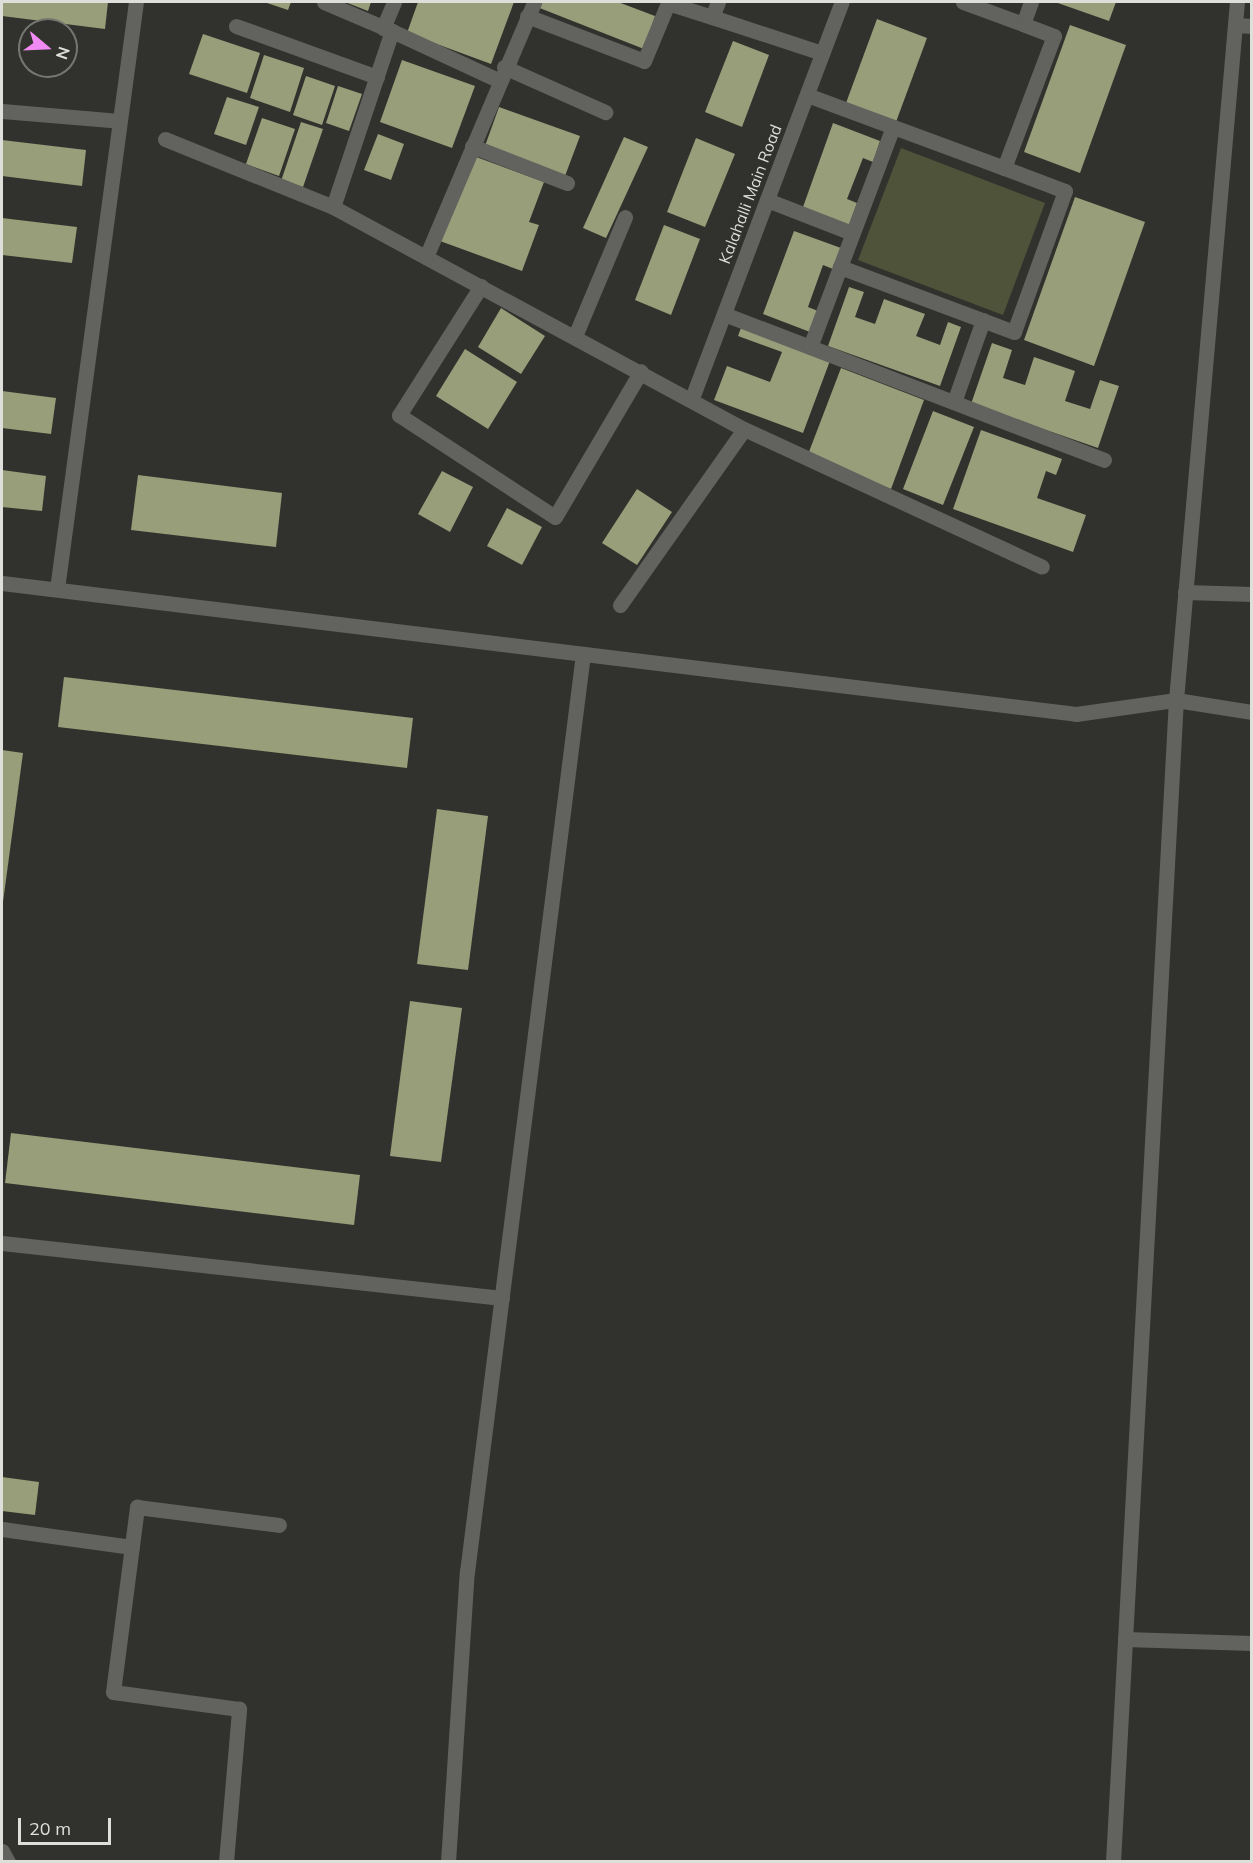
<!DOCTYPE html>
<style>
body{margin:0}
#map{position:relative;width:1253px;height:1863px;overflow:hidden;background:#31322d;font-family:Mulish,sans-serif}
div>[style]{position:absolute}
.green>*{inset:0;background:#4f533a}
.building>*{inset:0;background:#979e79}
.service>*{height:15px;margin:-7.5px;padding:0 7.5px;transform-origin:7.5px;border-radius:7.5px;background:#62635e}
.minor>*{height:15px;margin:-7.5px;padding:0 7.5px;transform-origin:7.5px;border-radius:7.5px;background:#62635e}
span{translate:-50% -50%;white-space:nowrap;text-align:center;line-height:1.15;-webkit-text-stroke:6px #31322d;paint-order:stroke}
.street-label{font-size:16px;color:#dededb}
.frame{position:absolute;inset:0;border:3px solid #dededb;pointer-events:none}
.north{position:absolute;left:18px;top:18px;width:60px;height:60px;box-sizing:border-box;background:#31322d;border:2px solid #767773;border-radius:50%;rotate:109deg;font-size:16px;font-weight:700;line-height:24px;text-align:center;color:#dededb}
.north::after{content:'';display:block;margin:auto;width:21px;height:27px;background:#f28af3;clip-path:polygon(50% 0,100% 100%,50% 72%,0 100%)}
.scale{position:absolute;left:18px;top:1818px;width:93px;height:27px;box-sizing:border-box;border:3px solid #dededb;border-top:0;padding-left:8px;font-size:18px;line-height:21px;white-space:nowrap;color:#dededb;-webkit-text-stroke:4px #31322d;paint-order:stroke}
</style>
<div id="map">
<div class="green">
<i style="clip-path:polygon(901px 148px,1045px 203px,1003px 315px,858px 260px)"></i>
</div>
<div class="building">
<i style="clip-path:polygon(2px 2px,108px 2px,105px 29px,2px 16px)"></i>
<i style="clip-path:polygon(264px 2px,291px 2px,288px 10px)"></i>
<i style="clip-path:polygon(345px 2px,371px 2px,368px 11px)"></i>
<i style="clip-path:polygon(418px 2px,514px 2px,491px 64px,407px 33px)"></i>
<i style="clip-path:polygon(539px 2px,618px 2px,655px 16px,644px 49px,537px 7px)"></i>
<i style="clip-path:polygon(1055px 2px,1116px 2px,1109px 21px)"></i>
<i style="clip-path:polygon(877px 19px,927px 38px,896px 122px,846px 103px)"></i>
<i style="clip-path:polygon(1070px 25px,1126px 45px,1080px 173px,1024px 152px)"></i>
<i style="clip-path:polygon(203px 34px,260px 53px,247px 93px,189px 74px)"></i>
<i style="clip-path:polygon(733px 41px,769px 55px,742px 127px,705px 112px)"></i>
<i style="clip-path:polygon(264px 55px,304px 68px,290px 112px,250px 98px)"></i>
<i style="clip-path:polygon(402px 60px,475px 86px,452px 148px,380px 122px)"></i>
<i style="clip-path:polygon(306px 76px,335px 86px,322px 125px,293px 115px)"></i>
<i style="clip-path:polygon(338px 86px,362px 94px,349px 131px,326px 123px)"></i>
<i style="clip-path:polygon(227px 97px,259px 107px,246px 145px,214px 134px)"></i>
<i style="clip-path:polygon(499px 107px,580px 136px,565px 176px,485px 146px)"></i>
<i style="clip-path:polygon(262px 118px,295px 129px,279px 176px,246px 164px)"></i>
<i style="clip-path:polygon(301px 122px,323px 129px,303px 187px,281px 181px)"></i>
<i style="clip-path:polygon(833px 123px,880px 141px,873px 162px,863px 158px,847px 199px,857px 203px,849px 225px,803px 207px)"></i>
<i style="clip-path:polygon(378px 134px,404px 144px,391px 180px,364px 170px)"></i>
<i style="clip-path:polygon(624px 137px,648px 147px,606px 238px,583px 228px)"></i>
<i style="clip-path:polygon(696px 138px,735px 154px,705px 227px,667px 212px)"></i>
<i style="clip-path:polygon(2px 140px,86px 150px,82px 186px,2px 176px)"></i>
<i style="clip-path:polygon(471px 155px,544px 182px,529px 222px,539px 225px,522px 271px,440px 241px)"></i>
<i style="clip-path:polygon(1075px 197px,1145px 222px,1094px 366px,1024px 340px)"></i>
<i style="clip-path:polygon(2px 218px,77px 227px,72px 263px,2px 255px)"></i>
<i style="clip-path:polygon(664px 225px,700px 239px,671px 315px,635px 300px)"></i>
<i style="clip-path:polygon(794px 231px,841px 248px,833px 269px,823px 265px,808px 307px,818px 311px,810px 332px,763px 314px)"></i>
<i style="clip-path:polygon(849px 287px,864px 292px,855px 317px,875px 324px,884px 299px,925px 314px,916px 336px,940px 345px,948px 322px,961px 327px,940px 386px,828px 346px)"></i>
<i style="clip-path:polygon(501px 308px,545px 336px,521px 374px,478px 347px)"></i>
<i style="clip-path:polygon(742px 325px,831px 358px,803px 433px,714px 400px,727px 366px,770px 382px,782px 352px,738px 336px)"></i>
<i style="clip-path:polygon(992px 343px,1012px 350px,1003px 378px,1025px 385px,1034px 357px,1075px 371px,1065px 401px,1090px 409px,1100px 380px,1119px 386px,1098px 448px,971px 404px)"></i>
<i style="clip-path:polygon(465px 349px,517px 382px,488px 429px,436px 396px)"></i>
<i style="clip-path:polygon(841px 368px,924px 400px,891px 489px,807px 457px)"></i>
<i style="clip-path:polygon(2px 391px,56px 398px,51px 434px,2px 428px)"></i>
<i style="clip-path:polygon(933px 411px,974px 427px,943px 505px,903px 489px)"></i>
<i style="clip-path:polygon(981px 430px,1062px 459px,1056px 475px,1046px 471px,1037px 498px,1086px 515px,1073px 552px,953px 509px)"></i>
<i style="clip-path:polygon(2px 470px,46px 476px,42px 511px,2px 507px)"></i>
<i style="clip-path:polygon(442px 471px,473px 487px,450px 532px,418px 514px)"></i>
<i style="clip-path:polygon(138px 475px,282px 493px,276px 547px,131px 530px)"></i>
<i style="clip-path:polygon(637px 489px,672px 512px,637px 565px,602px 543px)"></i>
<i style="clip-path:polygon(507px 508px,542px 527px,522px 565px,487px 546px)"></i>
<i style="clip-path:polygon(64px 677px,413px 718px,407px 768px,58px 727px)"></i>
<i style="clip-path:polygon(2px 750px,23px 753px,3px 902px,2px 902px)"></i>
<i style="clip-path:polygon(437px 809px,488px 816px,468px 970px,417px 964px)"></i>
<i style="clip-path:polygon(410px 1001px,462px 1008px,441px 1162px,390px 1156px)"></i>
<i style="clip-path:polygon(11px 1133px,360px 1175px,354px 1225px,5px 1183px)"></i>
<i style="clip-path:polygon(2px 1477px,39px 1482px,35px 1515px,2px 1511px)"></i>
</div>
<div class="service">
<i style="left:1235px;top:25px;width:17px;rotate:3deg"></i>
<i style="left:2px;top:111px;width:118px;rotate:4.8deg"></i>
<i style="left:2px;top:583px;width:1082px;rotate:6.95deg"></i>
<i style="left:1076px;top:714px;width:101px;rotate:-8deg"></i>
<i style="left:1176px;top:700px;width:77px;rotate:9deg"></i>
<i style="left:57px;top:589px;width:592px;rotate:-82.34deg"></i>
<i style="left:1185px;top:592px;width:67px;rotate:1.7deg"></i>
<i style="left:2px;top:1243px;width:503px;rotate:6.28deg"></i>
<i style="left:2px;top:1529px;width:131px;rotate:7.9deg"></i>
<i style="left:1125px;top:1639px;width:127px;rotate:1.8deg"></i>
<i style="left:2px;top:1851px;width:13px;rotate:61deg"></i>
<i style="left:226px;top:1862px;width:154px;rotate:-85.1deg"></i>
<i style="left:239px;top:1709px;width:127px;rotate:-172.3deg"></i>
<i style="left:113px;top:1692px;width:187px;rotate:-82.6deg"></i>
<i style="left:137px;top:1507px;width:143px;rotate:7.2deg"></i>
<i style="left:448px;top:1862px;width:291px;rotate:-86.3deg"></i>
<i style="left:467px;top:1572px;width:925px;rotate:-82.8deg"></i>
<i style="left:1113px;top:1862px;width:1164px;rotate:-86.9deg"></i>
<i style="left:1176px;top:700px;width:701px;rotate:-85.01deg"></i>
</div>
<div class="minor">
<i style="left:324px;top:2px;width:74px;rotate:23.1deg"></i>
<i style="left:718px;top:2px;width:16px;rotate:112deg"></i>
<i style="left:712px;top:17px;width:116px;rotate:18.1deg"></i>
<i style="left:963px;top:2px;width:64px;rotate:20.1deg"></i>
<i style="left:1023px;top:24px;width:23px;rotate:-70deg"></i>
<i style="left:527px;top:16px;width:125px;rotate:21deg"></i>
<i style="left:644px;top:61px;width:63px;rotate:-67.5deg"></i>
<i style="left:668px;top:3px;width:46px;rotate:17.7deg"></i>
<i style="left:236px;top:26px;width:150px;rotate:19.9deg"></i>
<i style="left:383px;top:28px;width:28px;rotate:-67deg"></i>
<i style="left:504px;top:67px;width:111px;rotate:24deg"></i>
<i style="left:807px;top:95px;width:210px;rotate:20.3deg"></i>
<i style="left:1004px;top:168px;width:65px;rotate:20.7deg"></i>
<i style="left:1065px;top:191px;width:150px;rotate:109.9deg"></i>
<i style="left:1014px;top:332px;width:186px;rotate:-159.5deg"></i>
<i style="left:840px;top:267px;width:150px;rotate:-69.3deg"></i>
<i style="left:165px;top:139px;width:181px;rotate:22deg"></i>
<i style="left:333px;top:207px;width:467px;rotate:28.4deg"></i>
<i style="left:744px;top:429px;width:328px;rotate:24.8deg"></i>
<i style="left:472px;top:146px;width:102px;rotate:21.3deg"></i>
<i style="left:1004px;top:168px;width:141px;rotate:-69.3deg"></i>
<i style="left:1054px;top:36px;width:33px;rotate:-159deg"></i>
<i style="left:767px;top:200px;width:91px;rotate:21.2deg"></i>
<i style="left:333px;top:207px;width:186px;rotate:-71.5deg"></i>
<i style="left:392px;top:31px;width:117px;rotate:24.8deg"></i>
<i style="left:426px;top:257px;width:277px;rotate:-67deg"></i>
<i style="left:481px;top:286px;width:153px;rotate:122.4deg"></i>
<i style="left:399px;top:415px;width:186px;rotate:33.2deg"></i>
<i style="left:555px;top:517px;width:169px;rotate:-59.5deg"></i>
<i style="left:724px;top:314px;width:407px;rotate:21deg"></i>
<i style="left:575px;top:336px;width:129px;rotate:-67.2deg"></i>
<i style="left:810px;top:347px;width:85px;rotate:-69.4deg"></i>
<i style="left:692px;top:398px;width:423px;rotate:-69.3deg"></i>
<i style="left:954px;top:402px;width:87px;rotate:-70.5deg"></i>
<i style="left:620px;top:605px;width:215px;rotate:-54.8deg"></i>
</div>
<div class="street-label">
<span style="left:750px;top:194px;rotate:-69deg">Kalahalli Main Road</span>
</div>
<div class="frame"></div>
<div class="north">N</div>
<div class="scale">20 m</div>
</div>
